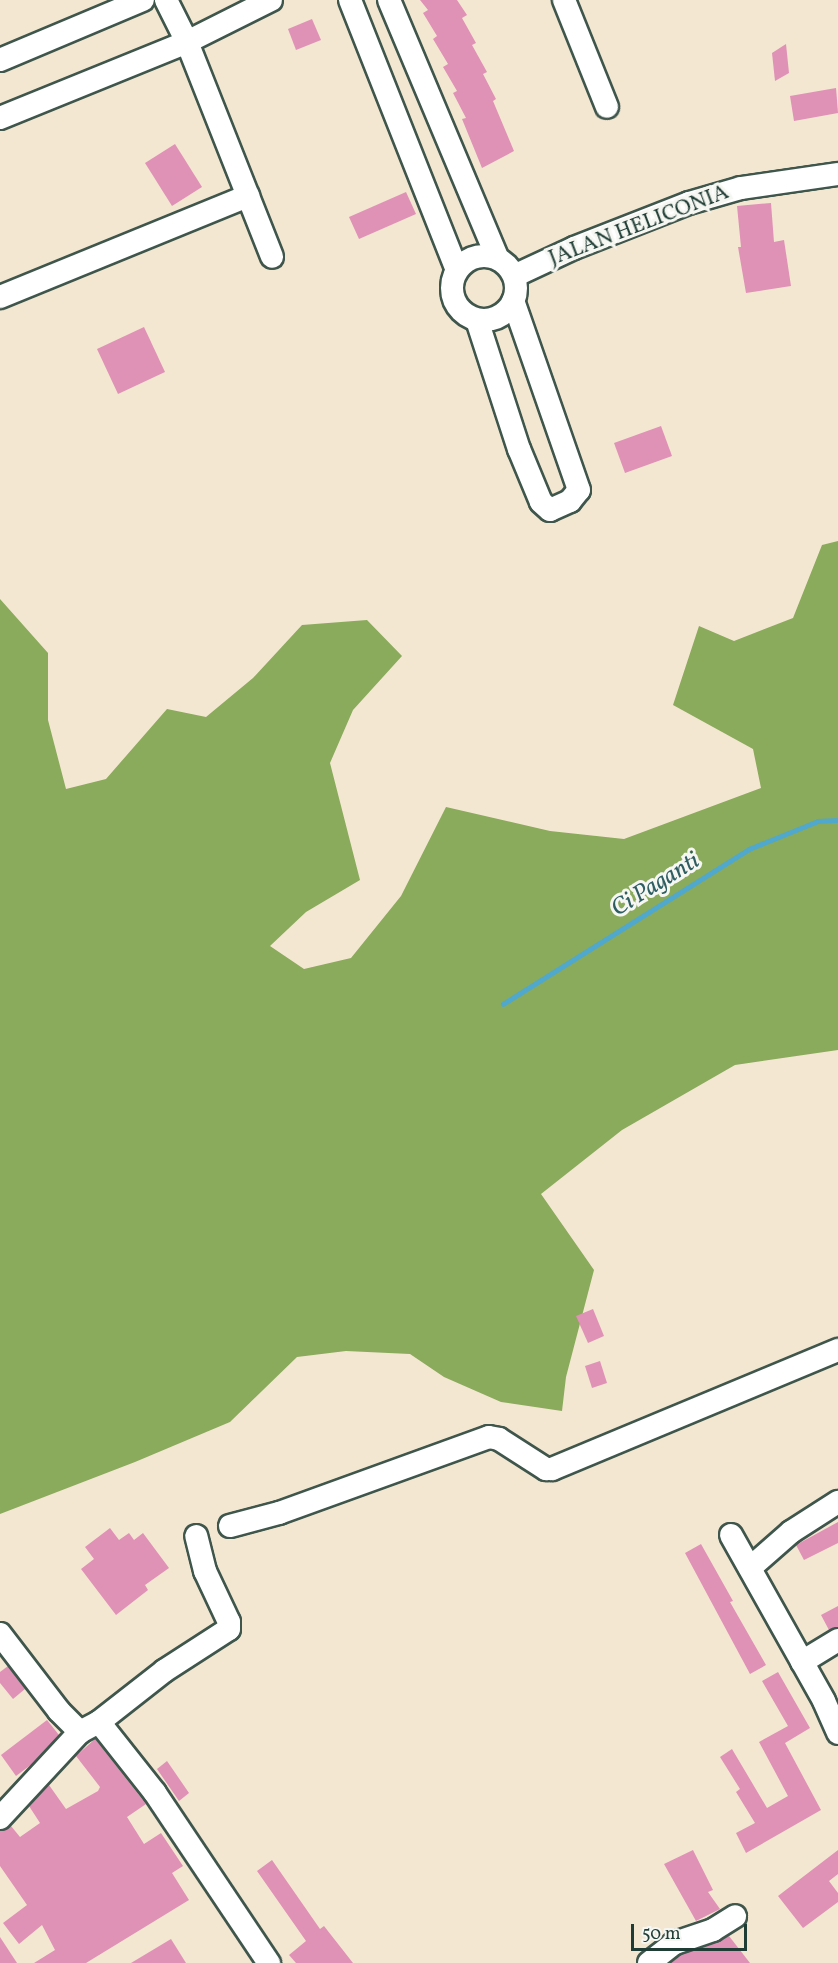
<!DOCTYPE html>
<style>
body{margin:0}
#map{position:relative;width:838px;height:1963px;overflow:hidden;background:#f3e7d2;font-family:Vollkorn,serif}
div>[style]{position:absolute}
.forest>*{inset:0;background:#8aaa5c}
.stream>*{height:4.5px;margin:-2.25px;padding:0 2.25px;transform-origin:2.25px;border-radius:2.25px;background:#50a8cd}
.building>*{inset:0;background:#e091b6}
.roads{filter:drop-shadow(2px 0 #3f564c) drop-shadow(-2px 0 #3f564c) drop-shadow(0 2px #3f564c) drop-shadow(0 -2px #3f564c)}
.minor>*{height:22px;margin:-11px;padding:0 11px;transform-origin:11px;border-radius:11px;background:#fff}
.minor>.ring{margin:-11px;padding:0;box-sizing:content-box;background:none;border:22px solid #fff;border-radius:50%}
span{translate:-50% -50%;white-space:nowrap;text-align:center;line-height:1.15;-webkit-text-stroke:6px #f6f6f2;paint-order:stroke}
.street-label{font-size:22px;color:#1f3d34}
.water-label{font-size:24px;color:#2e5d62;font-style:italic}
.scale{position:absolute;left:631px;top:1924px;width:116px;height:27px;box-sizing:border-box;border:3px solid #1f3d34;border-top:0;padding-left:8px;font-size:18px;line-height:21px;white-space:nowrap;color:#1f3d34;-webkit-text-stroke:4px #f6f6f2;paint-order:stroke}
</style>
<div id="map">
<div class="forest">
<i style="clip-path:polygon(838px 541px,838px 1050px,735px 1065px,622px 1130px,541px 1194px,594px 1270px,566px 1377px,562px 1411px,501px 1402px,444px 1377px,410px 1354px,346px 1351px,297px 1357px,230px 1422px,135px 1462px,0 1514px,0 599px,48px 653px,48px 720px,66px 789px,106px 779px,167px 709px,206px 717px,253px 678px,302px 625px,367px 620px,402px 656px,353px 710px,330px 763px,360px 880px,306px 912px,270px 946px,304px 969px,351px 958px,401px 896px,446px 807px,550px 831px,624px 839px,761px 788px,753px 749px,673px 705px,699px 626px,734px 641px,793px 618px,822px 545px)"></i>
</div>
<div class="stream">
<i style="left:503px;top:1004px;width:291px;rotate:-32.2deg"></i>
<i style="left:749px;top:849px;width:74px;rotate:-22.1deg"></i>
<i style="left:818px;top:821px;width:20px;rotate:-3deg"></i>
</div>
<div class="building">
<i style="clip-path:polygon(420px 0,457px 0,467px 15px,462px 18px,476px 43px,472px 45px,487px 72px,483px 74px,496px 99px,493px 101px,514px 151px,482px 168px,462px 119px,466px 118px,453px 93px,457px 91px,443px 67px,448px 64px,433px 39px,437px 36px,423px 13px,428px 10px)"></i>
<i style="clip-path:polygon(312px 19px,321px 40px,296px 50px,288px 29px)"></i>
<i style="clip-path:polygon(786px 44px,789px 73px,775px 81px,772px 53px)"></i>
<i style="clip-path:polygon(836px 88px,838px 113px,794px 121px,790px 96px)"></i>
<i style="clip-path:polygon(175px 144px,202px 187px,172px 206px,145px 163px)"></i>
<i style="clip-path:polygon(406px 192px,416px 214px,359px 239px,349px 217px)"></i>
<i style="clip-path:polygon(771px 203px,774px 242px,784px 240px,791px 286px,746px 293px,738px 247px,741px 247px,737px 206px)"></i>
<i style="clip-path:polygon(144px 327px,165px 372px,118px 394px,97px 349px)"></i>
<i style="clip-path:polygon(661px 426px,672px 456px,625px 473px,614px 443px)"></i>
<i style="clip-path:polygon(593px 1309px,604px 1336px,588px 1343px,576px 1316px)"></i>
<i style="clip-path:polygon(600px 1361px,607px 1383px,592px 1388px,585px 1366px)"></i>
<i style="clip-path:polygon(838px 1522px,838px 1543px,804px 1560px,796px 1545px)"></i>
<i style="clip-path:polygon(110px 1528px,119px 1540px,129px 1533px,134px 1540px,143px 1533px,169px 1568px,145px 1585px,148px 1590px,116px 1615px,81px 1569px,94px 1559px,85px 1547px)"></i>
<i style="clip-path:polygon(701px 1544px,733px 1601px,730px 1602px,766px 1665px,750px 1674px,685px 1553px)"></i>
<i style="clip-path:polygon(838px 1606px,838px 1627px,829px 1630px,821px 1615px)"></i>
<i style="clip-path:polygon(8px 1666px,25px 1689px,13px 1699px,0 1683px,0 1672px)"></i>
<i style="clip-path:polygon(778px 1672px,810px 1728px,785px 1743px,821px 1810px,746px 1853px,736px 1833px,755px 1823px,736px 1792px,740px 1789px,720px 1757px,732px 1749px,767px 1808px,788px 1796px,759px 1742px,788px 1726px,762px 1681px)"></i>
<i style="clip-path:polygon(47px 1720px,59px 1735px,32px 1764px,16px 1776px,1px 1755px)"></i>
<i style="clip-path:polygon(95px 1739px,146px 1804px,127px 1817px,144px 1844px,161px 1833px,183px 1866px,172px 1873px,189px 1900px,86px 1963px,34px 1963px,55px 1950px,42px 1925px,19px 1944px,3px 1923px,27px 1905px,0 1866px,0 1831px,11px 1826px,20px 1837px,40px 1823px,29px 1806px,49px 1785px,66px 1809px,98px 1791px,100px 1787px,76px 1756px)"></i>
<i style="clip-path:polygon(167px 1761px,189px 1793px,179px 1801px,157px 1769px)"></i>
<i style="clip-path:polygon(693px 1850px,713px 1890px,708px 1892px,720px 1909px,696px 1921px,664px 1864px)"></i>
<i style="clip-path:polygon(838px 1850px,838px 1874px,829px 1881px,838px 1893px,838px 1902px,803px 1928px,778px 1896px)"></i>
<i style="clip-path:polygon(272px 1860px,320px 1929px,324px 1926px,353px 1963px,296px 1963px,289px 1955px,306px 1941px,257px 1871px)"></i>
<i style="clip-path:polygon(729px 1936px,750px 1963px,671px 1963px,681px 1955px)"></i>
<i style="clip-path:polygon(0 1937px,17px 1963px,0 1963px)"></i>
<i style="clip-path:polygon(171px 1939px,186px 1963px,131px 1963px)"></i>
</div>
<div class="roads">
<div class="minor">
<i style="left:166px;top:0;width:47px;rotate:63.4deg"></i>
<i style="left:187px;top:42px;width:231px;rotate:68.4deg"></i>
<i style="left:350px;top:0;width:290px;rotate:68.4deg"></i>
<i style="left:389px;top:0;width:281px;rotate:67.2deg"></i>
<i style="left:564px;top:0;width:115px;rotate:68.1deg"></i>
<i style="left:0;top:60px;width:155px;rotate:-22.8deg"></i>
<i style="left:0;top:118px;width:202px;rotate:-22.1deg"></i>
<i style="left:187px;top:42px;width:94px;rotate:-26.6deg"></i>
<i class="ring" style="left:452px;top:256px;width:42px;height:42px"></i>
<i style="left:514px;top:276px;width:66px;rotate:-25deg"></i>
<i style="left:574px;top:248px;width:123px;rotate:-21.4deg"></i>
<i style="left:689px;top:203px;width:54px;rotate:-16.1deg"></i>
<i style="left:741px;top:188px;width:98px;rotate:-8.2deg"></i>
<i style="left:0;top:297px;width:268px;rotate:-22.2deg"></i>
<i style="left:477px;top:320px;width:136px;rotate:72deg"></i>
<i style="left:519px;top:449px;width:57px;rotate:67.5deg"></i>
<i style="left:541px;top:502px;width:12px;rotate:42deg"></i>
<i style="left:550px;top:510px;width:22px;rotate:-24deg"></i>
<i style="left:570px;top:501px;width:14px;rotate:-51deg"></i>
<i style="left:579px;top:490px;width:200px;rotate:-109.2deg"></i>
<i style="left:230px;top:1526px;width:51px;rotate:-14.9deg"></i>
<i style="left:279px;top:1513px;width:223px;rotate:-19.9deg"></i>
<i style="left:489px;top:1437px;width:10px;rotate:11deg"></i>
<i style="left:499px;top:1439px;width:56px;rotate:32.6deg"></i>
<i style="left:546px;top:1469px;width:6px"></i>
<i style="left:552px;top:1469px;width:310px;rotate:-22.6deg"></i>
<i style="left:731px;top:1535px;width:190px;rotate:60.7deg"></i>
<i style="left:824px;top:1701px;width:35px;rotate:66deg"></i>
<i style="left:750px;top:1568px;width:55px;rotate:-41.3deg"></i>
<i style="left:791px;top:1532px;width:56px;rotate:-32.6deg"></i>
<i style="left:0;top:1634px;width:97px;rotate:52.5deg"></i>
<i style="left:59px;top:1711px;width:30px;rotate:45deg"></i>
<i style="left:802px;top:1662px;width:42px;rotate:-31.4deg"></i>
<i style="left:99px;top:1722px;width:90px;rotate:51.7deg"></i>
<i style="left:155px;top:1793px;width:205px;rotate:56.2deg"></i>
<i style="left:0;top:1818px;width:117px;rotate:-47.1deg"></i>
<i style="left:80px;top:1732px;width:21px;rotate:-28deg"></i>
<i style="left:99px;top:1722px;width:83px;rotate:-38.1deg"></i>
<i style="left:164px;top:1671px;width:77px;rotate:-32.9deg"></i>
<i style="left:229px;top:1629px;width:7px;rotate:-90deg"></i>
<i style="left:229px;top:1622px;width:56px;rotate:-115.2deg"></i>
<i style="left:205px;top:1571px;width:36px;rotate:-104deg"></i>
<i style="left:649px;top:1963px;width:33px;rotate:-38deg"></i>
<i style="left:675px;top:1943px;width:40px;rotate:-18.9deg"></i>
<i style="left:713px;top:1930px;width:26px;rotate:-32deg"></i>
</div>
</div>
<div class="street-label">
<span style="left:639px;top:226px;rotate:-21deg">JALAN HELICONIA</span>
</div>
<div class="water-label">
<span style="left:656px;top:886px;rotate:-32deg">Ci Paganti</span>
</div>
<div class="scale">50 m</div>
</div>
